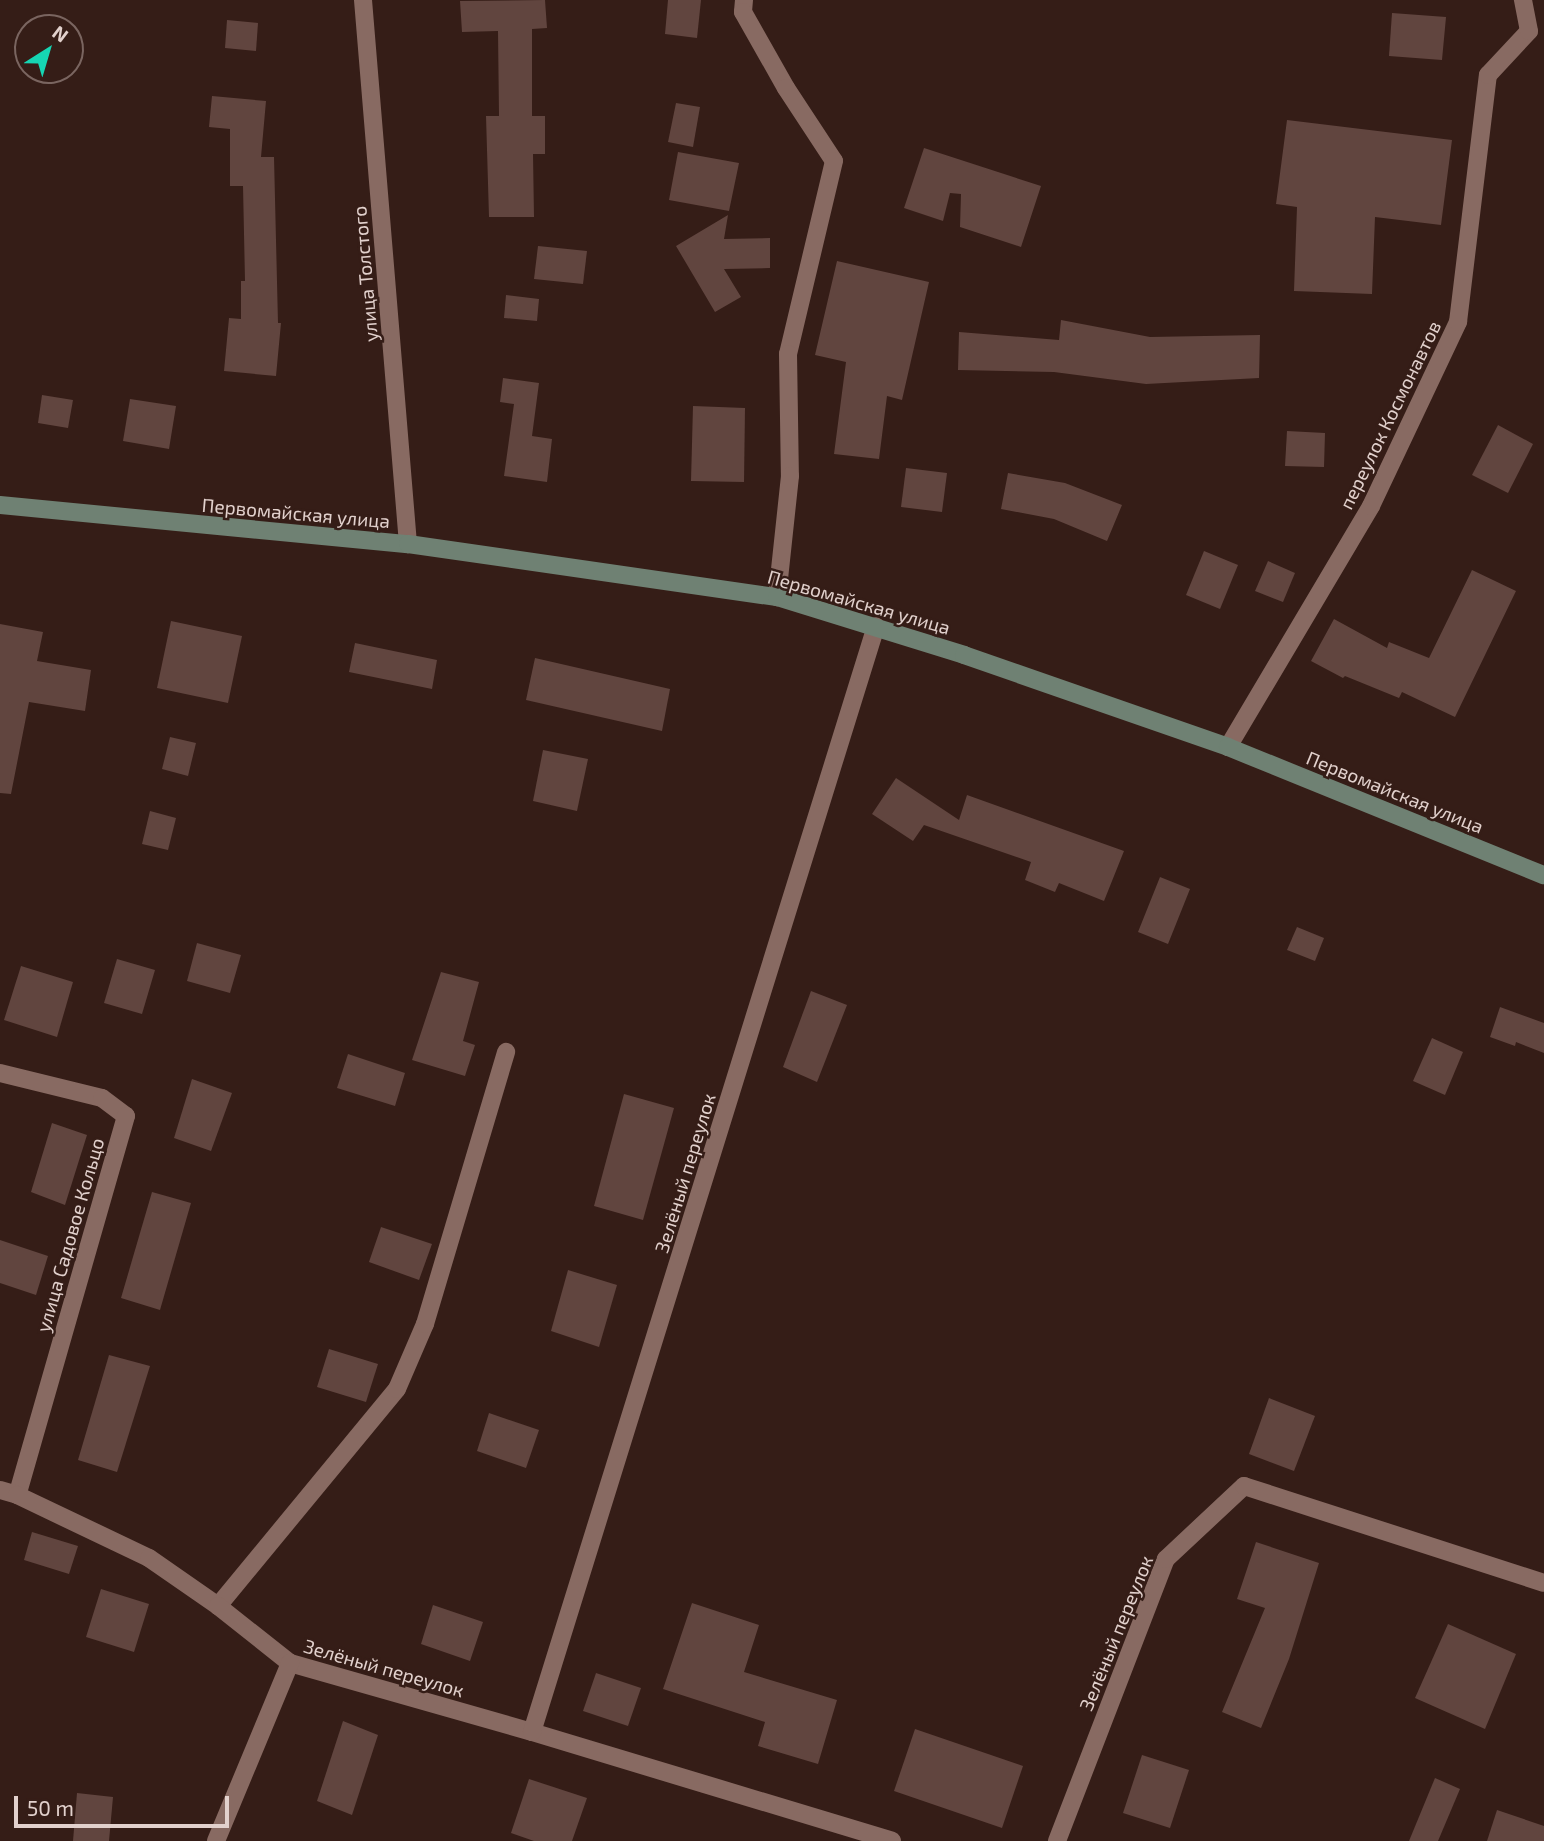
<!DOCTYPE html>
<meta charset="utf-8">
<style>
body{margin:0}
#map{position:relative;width:1544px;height:1841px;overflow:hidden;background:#351d17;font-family:"Exo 2",sans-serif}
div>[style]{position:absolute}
.building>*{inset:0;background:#61453f}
.service>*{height:18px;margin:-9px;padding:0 9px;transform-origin:9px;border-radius:9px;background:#886a62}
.minor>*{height:18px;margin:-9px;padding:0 9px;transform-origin:9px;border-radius:9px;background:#886a62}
.secondary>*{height:18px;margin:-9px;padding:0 9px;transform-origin:9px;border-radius:9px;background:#6f8173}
span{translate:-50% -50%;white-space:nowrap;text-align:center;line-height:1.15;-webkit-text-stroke:5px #351d17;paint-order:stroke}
.street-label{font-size:19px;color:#e2d1cd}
.north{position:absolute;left:14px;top:14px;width:70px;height:70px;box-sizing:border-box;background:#351d17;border:2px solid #7a6560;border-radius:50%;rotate:37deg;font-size:19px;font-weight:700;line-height:28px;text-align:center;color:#e2d1cd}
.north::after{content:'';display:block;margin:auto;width:24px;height:32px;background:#16d5b3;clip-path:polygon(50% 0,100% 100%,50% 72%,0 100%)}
.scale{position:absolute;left:14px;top:1796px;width:215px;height:32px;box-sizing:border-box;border:4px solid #e2d1cd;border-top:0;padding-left:9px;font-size:21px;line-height:24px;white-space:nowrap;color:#e2d1cd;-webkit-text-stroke:5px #351d17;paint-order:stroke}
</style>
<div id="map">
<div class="building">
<i style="clip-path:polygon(545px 0,547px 28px,532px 29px,532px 116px,545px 116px,545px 154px,533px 154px,534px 217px,489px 217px,486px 116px,499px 116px,498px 31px,462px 32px,460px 1px)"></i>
<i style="clip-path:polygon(668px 0,701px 0,697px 38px,665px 34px)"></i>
<i style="clip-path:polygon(1392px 13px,1446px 17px,1442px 60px,1389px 56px)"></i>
<i style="clip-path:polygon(227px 20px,258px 23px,256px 51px,225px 48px)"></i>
<i style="clip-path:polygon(212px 96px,266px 101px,261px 157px,274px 157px,278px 323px,281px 323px,276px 376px,224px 371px,229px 318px,241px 319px,241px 281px,245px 281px,243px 186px,230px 186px,230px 129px,209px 127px)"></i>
<i style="clip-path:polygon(676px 103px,700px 107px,693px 147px,668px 142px)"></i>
<i style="clip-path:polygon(1287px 120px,1452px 140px,1441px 225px,1375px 217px,1372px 294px,1294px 291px,1297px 207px,1276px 204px)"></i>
<i style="clip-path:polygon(924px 148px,1041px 186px,1021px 247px,960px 227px,961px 194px,950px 193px,943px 221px,904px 208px)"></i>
<i style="clip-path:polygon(678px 152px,739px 163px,729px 211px,669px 200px)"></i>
<i style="clip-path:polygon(728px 215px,724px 239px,770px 238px,770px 268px,724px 269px,741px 297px,715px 312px,676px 246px)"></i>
<i style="clip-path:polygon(538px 246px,587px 251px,583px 284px,534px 279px)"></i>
<i style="clip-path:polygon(837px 261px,929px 282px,902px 400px,887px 396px,879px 459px,834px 454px,846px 362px,815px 355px)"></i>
<i style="clip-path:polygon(506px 295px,539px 299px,537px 321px,504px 318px)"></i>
<i style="clip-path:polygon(1061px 320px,1150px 337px,1260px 335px,1259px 378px,1146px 384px,1054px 372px,958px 370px,959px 332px,1059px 340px)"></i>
<i style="clip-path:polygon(503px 378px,539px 383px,532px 436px,552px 439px,547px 482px,504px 476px,514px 404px,500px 402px)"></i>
<i style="clip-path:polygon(42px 395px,73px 400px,68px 428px,38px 423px)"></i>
<i style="clip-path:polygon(130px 399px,176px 406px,169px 449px,123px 441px)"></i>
<i style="clip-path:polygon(693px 406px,745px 408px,744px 482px,691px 481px)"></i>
<i style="clip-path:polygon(1498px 425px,1533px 444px,1508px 493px,1472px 475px)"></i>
<i style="clip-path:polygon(1287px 431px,1325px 433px,1324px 467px,1285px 466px)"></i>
<i style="clip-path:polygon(906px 468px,947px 473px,942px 512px,901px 507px)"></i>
<i style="clip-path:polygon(1008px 473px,1065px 483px,1122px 505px,1107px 541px,1054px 519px,1001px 509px)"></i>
<i style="clip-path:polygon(1204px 551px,1238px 565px,1220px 609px,1186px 595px)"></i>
<i style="clip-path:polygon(1268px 561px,1295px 573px,1283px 602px,1255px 591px)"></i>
<i style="clip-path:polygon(1472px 570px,1516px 591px,1455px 717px,1402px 692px,1399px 698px,1345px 676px,1343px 678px,1311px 661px,1334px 619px,1387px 648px,1389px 642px,1429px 658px)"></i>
<i style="clip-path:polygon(171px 621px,242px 636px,228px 703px,157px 688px)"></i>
<i style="clip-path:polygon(0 624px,43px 632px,37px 661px,91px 670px,85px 711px,29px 702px,11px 794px,0 793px)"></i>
<i style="clip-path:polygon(355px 643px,437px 660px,432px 689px,349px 672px)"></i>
<i style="clip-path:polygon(535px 658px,670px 689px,662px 731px,526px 700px)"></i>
<i style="clip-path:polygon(170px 737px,196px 743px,188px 776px,162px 769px)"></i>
<i style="clip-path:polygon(543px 750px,588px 759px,577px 811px,533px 801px)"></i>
<i style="clip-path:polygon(896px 778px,959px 820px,967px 795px,1124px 851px,1104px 901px,1059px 883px,1055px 892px,1025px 880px,1031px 862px,924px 825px,913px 841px,872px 814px)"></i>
<i style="clip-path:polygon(150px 811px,176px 818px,168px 850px,142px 844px)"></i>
<i style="clip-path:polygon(1160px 877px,1190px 889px,1168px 944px,1138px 932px)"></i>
<i style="clip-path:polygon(1297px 927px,1324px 938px,1315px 961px,1287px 950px)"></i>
<i style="clip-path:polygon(197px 943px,241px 955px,230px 993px,187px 981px)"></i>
<i style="clip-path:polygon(117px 959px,155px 970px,142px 1014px,104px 1003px)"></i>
<i style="clip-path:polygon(21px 966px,73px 982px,57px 1037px,4px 1020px)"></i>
<i style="clip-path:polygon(441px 972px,479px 982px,463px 1041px,475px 1045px,465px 1076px,412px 1060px)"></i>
<i style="clip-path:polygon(811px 991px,847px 1005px,817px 1082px,783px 1067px)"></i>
<i style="clip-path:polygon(1500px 1007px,1544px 1023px,1544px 1053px,1516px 1042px,1515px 1046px,1490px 1037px)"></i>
<i style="clip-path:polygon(1432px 1038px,1463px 1052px,1445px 1095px,1413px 1081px)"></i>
<i style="clip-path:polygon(348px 1054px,405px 1073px,395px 1106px,337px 1088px)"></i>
<i style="clip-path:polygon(192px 1079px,232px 1093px,211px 1151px,174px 1138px)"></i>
<i style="clip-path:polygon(624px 1094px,674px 1108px,643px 1220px,594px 1206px)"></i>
<i style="clip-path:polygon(52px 1123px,87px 1135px,65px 1205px,31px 1192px)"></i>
<i style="clip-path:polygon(152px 1192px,191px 1203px,160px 1310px,121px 1298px)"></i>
<i style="clip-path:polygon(381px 1227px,432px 1244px,419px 1280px,369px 1262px)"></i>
<i style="clip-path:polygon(0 1240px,48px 1256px,36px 1295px,0 1283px)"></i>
<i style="clip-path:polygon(568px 1270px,617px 1285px,599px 1347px,551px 1331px)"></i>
<i style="clip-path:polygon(329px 1349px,378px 1364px,366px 1402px,317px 1387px)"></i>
<i style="clip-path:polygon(109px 1355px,150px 1366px,117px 1472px,78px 1460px)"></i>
<i style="clip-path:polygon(1269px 1398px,1315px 1416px,1294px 1471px,1249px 1454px)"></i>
<i style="clip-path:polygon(489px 1413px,539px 1430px,526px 1468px,477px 1451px)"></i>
<i style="clip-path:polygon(32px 1532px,78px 1546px,69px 1574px,24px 1560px)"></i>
<i style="clip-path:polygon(1256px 1542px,1319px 1563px,1289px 1659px,1261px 1728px,1222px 1712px,1265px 1608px,1237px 1599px)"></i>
<i style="clip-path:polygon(101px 1589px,149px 1604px,134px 1652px,86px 1637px)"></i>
<i style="clip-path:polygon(692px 1603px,759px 1625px,744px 1672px,837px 1700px,818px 1764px,758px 1746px,765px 1722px,663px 1689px)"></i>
<i style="clip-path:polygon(433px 1605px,483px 1622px,470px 1661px,421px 1644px)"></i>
<i style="clip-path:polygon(1448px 1624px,1516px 1654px,1485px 1729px,1415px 1698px)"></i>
<i style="clip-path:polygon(596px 1673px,641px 1688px,628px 1726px,583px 1711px)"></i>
<i style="clip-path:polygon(343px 1721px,378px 1735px,352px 1815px,317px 1801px)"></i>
<i style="clip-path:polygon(915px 1729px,1023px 1766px,1002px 1828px,894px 1791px)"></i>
<i style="clip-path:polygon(1142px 1755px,1189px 1770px,1170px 1828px,1123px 1813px)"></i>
<i style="clip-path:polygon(1435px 1778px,1460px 1789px,1438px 1841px,1409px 1841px)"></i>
<i style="clip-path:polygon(529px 1779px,587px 1798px,572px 1841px,534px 1841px,511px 1833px)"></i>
<i style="clip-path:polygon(77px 1793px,113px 1797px,109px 1841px,73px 1841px)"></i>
<i style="clip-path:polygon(1497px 1810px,1544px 1826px,1544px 1841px,1487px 1841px)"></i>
</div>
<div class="service">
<i style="left:744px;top:0;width:12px;rotate:95deg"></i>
<i style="left:743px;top:12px;width:87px;rotate:60.5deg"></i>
<i style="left:786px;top:88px;width:87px;rotate:56.7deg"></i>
<i style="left:834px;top:161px;width:198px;rotate:103.4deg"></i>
<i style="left:788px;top:354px;width:122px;rotate:89.1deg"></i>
<i style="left:790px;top:476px;width:122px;rotate:96.1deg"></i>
<i style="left:218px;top:1606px;width:281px;rotate:-50.5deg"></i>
<i style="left:397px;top:1389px;width:71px;rotate:-66.7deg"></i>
<i style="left:425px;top:1324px;width:284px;rotate:-73.4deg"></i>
</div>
<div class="minor">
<i style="left:363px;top:0;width:546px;rotate:85.27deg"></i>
<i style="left:1228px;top:747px;width:280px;rotate:-59.3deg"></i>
<i style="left:1371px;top:506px;width:204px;rotate:-64.7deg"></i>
<i style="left:1458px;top:322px;width:249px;rotate:-83.1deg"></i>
<i style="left:1488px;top:75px;width:60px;rotate:-47deg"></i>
<i style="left:1529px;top:31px;width:32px;rotate:-101deg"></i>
<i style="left:0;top:1073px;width:105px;rotate:13.8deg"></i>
<i style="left:102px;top:1098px;width:30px;rotate:37deg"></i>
<i style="left:126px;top:1116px;width:394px;rotate:106deg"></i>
<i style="left:0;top:1490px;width:18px;rotate:16deg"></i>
<i style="left:17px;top:1495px;width:146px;rotate:25.5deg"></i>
<i style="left:149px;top:1558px;width:84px;rotate:34.8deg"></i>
<i style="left:218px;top:1606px;width:92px;rotate:38.4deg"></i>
<i style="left:290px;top:1663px;width:252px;rotate:15.9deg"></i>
<i style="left:532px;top:1732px;width:376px;rotate:16.8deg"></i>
<i style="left:532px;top:1732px;width:1158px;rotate:-72.72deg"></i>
<i style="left:216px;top:1841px;width:193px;rotate:-67.4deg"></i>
<i style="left:1057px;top:1841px;width:302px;rotate:-68.9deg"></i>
<i style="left:1166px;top:1559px;width:107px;rotate:-43.1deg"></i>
<i style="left:1244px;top:1486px;width:315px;rotate:17.9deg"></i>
</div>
<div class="secondary">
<i style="left:0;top:505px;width:410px;rotate:5.5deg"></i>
<i style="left:408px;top:544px;width:373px;rotate:8.2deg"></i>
<i style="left:777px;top:597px;width:196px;rotate:17.2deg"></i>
<i style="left:964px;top:655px;width:280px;rotate:19.2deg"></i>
<i style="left:1228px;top:747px;width:341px;rotate:22.1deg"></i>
</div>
<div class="street-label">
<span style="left:365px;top:274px;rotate:-95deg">улица Толстого</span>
<span style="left:1390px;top:415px;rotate:-64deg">переулок Космонавтов</span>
<span style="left:296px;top:513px;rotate:5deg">Первомайская улица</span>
<span style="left:859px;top:602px;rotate:16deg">Первомайская улица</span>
<span style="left:1395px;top:792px;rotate:22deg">Первомайская улица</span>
<span style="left:685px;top:1173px;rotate:-73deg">Зелёный переулок</span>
<span style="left:70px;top:1235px;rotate:-74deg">улица Садовое Кольцо</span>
<span style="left:1116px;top:1633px;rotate:-68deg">Зелёный переулок</span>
<span style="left:384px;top:1668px;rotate:16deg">Зелёный переулок</span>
</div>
<div class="north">N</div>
<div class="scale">50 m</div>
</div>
